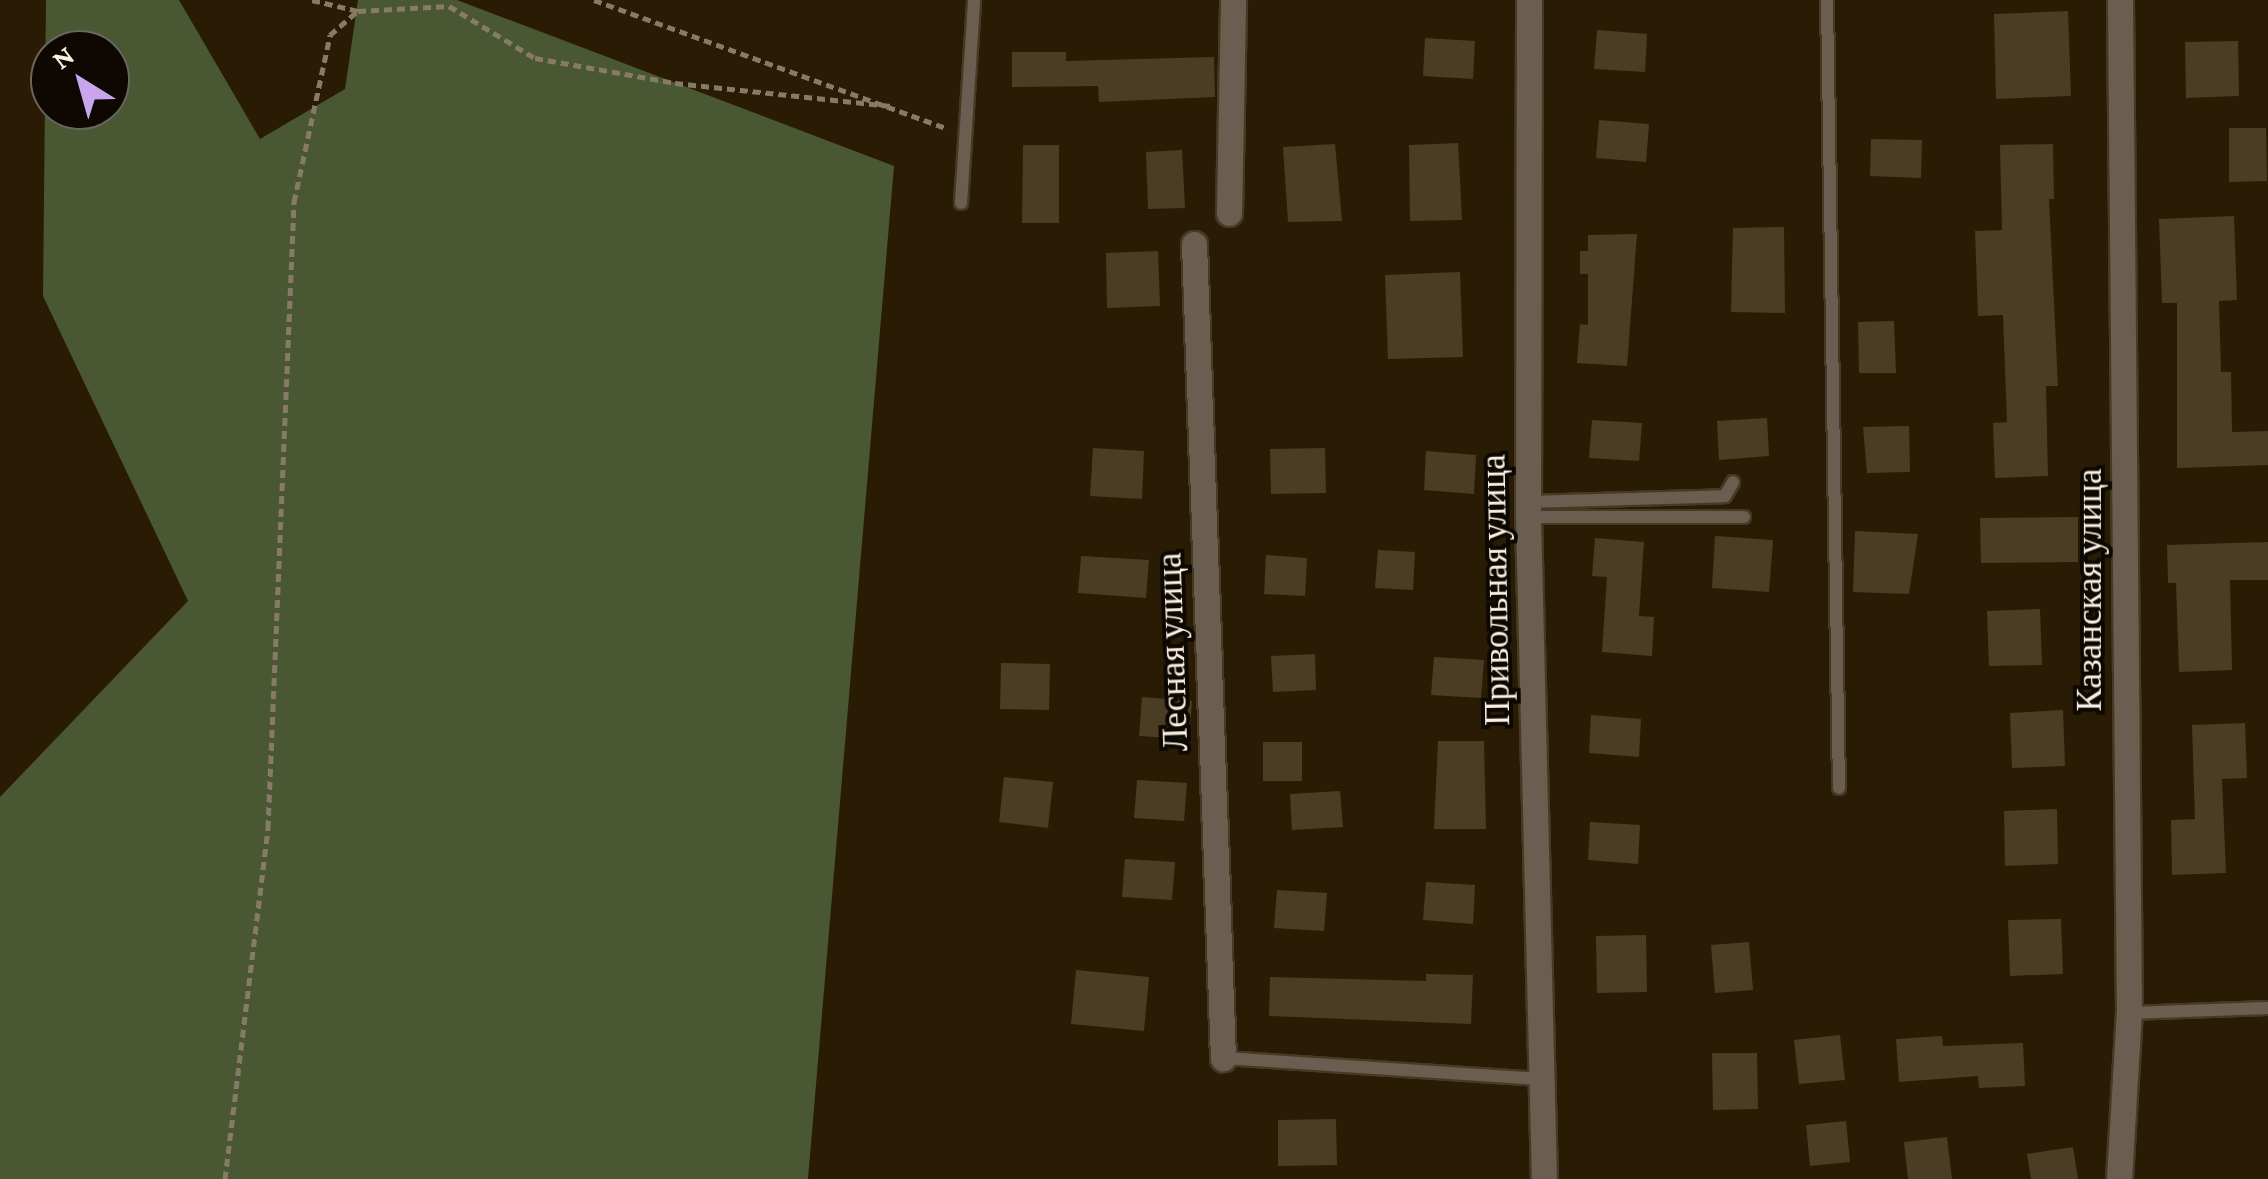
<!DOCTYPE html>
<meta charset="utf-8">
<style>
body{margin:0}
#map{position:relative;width:2268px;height:1179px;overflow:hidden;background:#2a1c04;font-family:"Crimson Pro",serif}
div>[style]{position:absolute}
.forest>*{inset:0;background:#4a5733}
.building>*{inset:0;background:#4b3c24}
.path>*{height:5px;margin-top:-2.5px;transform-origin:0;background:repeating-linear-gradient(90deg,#877b67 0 8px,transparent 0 13px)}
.roads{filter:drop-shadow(2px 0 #473a23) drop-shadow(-2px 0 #473a23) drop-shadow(0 2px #473a23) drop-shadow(0 -2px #473a23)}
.service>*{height:12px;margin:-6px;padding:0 6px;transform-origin:6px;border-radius:6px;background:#6a5e51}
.minor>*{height:25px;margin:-12.5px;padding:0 12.5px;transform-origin:12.5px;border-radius:12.5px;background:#6a5e51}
span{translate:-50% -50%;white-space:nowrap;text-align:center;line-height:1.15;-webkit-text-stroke:8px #0d0802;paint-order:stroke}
.street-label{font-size:35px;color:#f9f0e2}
.north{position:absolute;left:30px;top:30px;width:100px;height:100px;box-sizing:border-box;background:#0d0802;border:2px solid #6b655c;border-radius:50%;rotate:323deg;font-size:28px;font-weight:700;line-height:40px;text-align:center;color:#f9f0e2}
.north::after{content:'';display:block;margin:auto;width:35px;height:45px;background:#c9a5ee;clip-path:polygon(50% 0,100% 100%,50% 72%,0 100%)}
</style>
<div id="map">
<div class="forest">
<i style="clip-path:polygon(evenodd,46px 0,179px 0,260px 139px,345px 89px,358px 0,457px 0,894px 166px,808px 1179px,0 1179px,0 797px,188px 601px,43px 296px,46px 0,50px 50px,110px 50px,110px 110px,50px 110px,50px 50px)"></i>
</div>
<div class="building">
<i style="clip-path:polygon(2068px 11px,2071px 96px,1996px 99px,1994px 14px)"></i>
<i style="clip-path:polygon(1597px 30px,1647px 34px,1645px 72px,1594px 69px)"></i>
<i style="clip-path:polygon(1425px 38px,1475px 41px,1473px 79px,1423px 76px)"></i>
<i style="clip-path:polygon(2238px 41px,2239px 96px,2186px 98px,2185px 42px)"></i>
<i style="clip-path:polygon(1012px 52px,1066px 52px,1066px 61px,1214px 57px,1215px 97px,1099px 102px,1098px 86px,1012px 87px)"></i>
<i style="clip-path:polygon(1599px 120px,1649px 124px,1646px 162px,1596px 158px)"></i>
<i style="clip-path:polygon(2229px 128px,2266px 128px,2267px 181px,2229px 182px)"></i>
<i style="clip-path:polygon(1871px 139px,1922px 140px,1921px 178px,1870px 176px)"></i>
<i style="clip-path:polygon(1458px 143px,1462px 220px,1410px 221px,1409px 145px)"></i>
<i style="clip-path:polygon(1335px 144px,1342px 221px,1288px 222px,1283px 147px)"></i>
<i style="clip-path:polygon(2053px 144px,2054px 199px,2049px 199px,2058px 386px,2046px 386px,2048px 476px,1995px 478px,1993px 423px,2007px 422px,2003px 315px,1978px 316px,1975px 231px,2002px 230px,2000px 145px)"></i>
<i style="clip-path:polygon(1023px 145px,1059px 145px,1059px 223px,1022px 223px)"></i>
<i style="clip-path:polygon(1182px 150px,1185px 208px,1148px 209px,1146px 152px)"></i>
<i style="clip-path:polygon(2234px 216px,2237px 300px,2219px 301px,2221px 372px,2231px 372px,2232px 432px,2268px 431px,2268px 465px,2177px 468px,2177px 303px,2162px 303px,2159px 219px)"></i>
<i style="clip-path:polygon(1784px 227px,1785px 313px,1731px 312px,1733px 228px)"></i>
<i style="clip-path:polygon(1637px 234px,1627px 366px,1577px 363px,1580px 324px,1588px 325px,1588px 274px,1580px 274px,1580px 251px,1588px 251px,1588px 235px)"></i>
<i style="clip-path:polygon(1158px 251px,1160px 306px,1107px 308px,1106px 253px)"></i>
<i style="clip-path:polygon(1460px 272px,1463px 357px,1388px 359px,1385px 275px)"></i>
<i style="clip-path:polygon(1894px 321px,1896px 373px,1859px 373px,1858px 322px)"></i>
<i style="clip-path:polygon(1767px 418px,1769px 456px,1719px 460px,1717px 421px)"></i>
<i style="clip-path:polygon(1592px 420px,1642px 423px,1639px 461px,1589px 458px)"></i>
<i style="clip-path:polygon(1909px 426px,1910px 472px,1867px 473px,1863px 427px)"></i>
<i style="clip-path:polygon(1093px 448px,1144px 451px,1142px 499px,1090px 496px)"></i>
<i style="clip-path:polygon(1325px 448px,1326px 493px,1271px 494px,1270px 449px)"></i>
<i style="clip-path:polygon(1426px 451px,1476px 455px,1474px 494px,1424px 490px)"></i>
<i style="clip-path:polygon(2078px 517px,2078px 562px,1981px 563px,1980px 518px)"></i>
<i style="clip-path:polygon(1855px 531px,1918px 534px,1909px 594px,1853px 592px)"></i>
<i style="clip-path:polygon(1715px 536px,1773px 540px,1769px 592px,1712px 588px)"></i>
<i style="clip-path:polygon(1595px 538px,1644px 542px,1639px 616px,1654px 617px,1652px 656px,1602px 652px,1607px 577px,1592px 576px)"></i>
<i style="clip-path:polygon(2268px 542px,2268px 580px,2230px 580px,2232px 670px,2179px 672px,2176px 583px,2168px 583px,2167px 545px)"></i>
<i style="clip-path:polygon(1378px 550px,1415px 552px,1413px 590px,1375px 588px)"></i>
<i style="clip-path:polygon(1266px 555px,1307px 558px,1305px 596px,1264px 594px)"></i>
<i style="clip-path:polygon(1081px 556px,1149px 560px,1146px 598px,1078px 593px)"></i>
<i style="clip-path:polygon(2040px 609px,2042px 665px,1989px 666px,1987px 611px)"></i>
<i style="clip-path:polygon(1315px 654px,1316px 690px,1273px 692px,1271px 656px)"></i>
<i style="clip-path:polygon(1434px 657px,1484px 660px,1481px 698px,1431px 695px)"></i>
<i style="clip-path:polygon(1001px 663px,1050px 664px,1049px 710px,1000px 709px)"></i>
<i style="clip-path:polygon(1142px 697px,1192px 701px,1189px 739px,1139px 736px)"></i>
<i style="clip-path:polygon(2063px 710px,2065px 766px,2012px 768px,2010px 713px)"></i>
<i style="clip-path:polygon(1591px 715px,1641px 719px,1639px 757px,1589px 753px)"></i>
<i style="clip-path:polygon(2245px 723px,2247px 778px,2222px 779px,2226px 873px,2172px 875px,2171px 820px,2195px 819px,2192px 725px)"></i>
<i style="clip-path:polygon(1438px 741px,1484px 741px,1486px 829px,1434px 829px)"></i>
<i style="clip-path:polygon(1263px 742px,1302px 742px,1302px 781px,1263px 781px)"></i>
<i style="clip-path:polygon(1004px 777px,1053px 782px,1048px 828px,999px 822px)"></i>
<i style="clip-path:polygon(1137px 780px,1187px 783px,1184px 821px,1134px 818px)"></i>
<i style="clip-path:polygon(1340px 791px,1343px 827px,1292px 830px,1290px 794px)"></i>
<i style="clip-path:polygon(2057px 809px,2058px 864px,2005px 866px,2004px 811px)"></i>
<i style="clip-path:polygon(1590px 822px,1640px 825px,1638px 864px,1588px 860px)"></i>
<i style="clip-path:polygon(1125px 859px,1175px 862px,1172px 900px,1122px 897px)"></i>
<i style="clip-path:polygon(1426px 882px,1475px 885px,1473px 924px,1423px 920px)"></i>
<i style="clip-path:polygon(1277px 890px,1327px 893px,1324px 931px,1274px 928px)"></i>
<i style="clip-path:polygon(2061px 919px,2063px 974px,2010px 976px,2008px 920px)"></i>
<i style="clip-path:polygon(1646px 935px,1647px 992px,1597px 993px,1596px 936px)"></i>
<i style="clip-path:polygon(1749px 942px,1753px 990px,1715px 993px,1711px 945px)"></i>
<i style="clip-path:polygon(1076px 970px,1149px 977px,1144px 1031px,1071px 1024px)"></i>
<i style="clip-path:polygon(1426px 974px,1473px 975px,1471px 1024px,1269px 1016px,1270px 977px,1426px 981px)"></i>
<i style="clip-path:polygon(1840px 1035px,1845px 1080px,1799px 1084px,1794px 1040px)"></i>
<i style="clip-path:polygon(1942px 1036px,1943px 1046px,2023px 1043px,2025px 1086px,1979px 1088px,1978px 1076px,1899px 1082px,1896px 1039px)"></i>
<i style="clip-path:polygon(1712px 1053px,1757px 1053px,1758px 1109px,1713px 1110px)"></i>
<i style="clip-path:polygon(1336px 1119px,1337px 1165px,1278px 1166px,1278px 1120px)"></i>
<i style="clip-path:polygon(1846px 1121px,1850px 1162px,1810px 1166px,1806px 1125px)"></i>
<i style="clip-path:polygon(1947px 1137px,1952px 1179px,1908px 1179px,1904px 1142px)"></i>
<i style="clip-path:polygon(2073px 1147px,2078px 1179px,2031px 1179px,2027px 1154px)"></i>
</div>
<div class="path">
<i style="left:312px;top:0;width:47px;rotate:13.4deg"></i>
<i style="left:594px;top:0;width:377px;rotate:20deg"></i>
<i style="left:225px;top:1179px;width:354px;rotate:-83deg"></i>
<i style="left:268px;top:828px;width:627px;rotate:-87.62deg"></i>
<i style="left:294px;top:202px;width:171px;rotate:-77.8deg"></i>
<i style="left:330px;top:35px;width:37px;rotate:-41deg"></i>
<i style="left:358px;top:11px;width:91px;rotate:-3.1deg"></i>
<i style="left:449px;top:6px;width:100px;rotate:31.2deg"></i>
<i style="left:535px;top:58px;width:142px;rotate:10.1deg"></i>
<i style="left:675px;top:83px;width:217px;rotate:6.1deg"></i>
</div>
<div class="roads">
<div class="service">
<i style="left:1827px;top:0;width:788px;rotate:89.13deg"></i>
<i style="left:961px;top:203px;width:203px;rotate:-86.3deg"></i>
<i style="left:1528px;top:502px;width:197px;rotate:-1.7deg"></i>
<i style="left:1725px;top:496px;width:16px;rotate:-60deg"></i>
<i style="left:1528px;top:517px;width:216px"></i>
<i style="left:2129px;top:1013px;width:139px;rotate:-2.1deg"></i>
<i style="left:1223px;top:1058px;width:319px;rotate:3.8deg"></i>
</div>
<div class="minor">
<i style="left:1529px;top:0;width:517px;rotate:90.11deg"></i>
<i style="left:1528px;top:517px;width:662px;rotate:88.62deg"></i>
<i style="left:1229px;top:213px;width:213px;rotate:-88.9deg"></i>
<i style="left:1194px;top:244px;width:815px;rotate:87.96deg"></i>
<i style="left:2119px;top:1179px;width:166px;rotate:-86.6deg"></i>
<i style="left:2129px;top:1013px;width:1013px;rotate:-90.51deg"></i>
</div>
</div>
<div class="street-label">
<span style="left:1496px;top:590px;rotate:-91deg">Привольная улица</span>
<span style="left:2090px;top:590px;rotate:-90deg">Казанская улица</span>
<span style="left:1173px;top:652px;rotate:-92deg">Лесная улица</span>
</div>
<div class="north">N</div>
</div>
